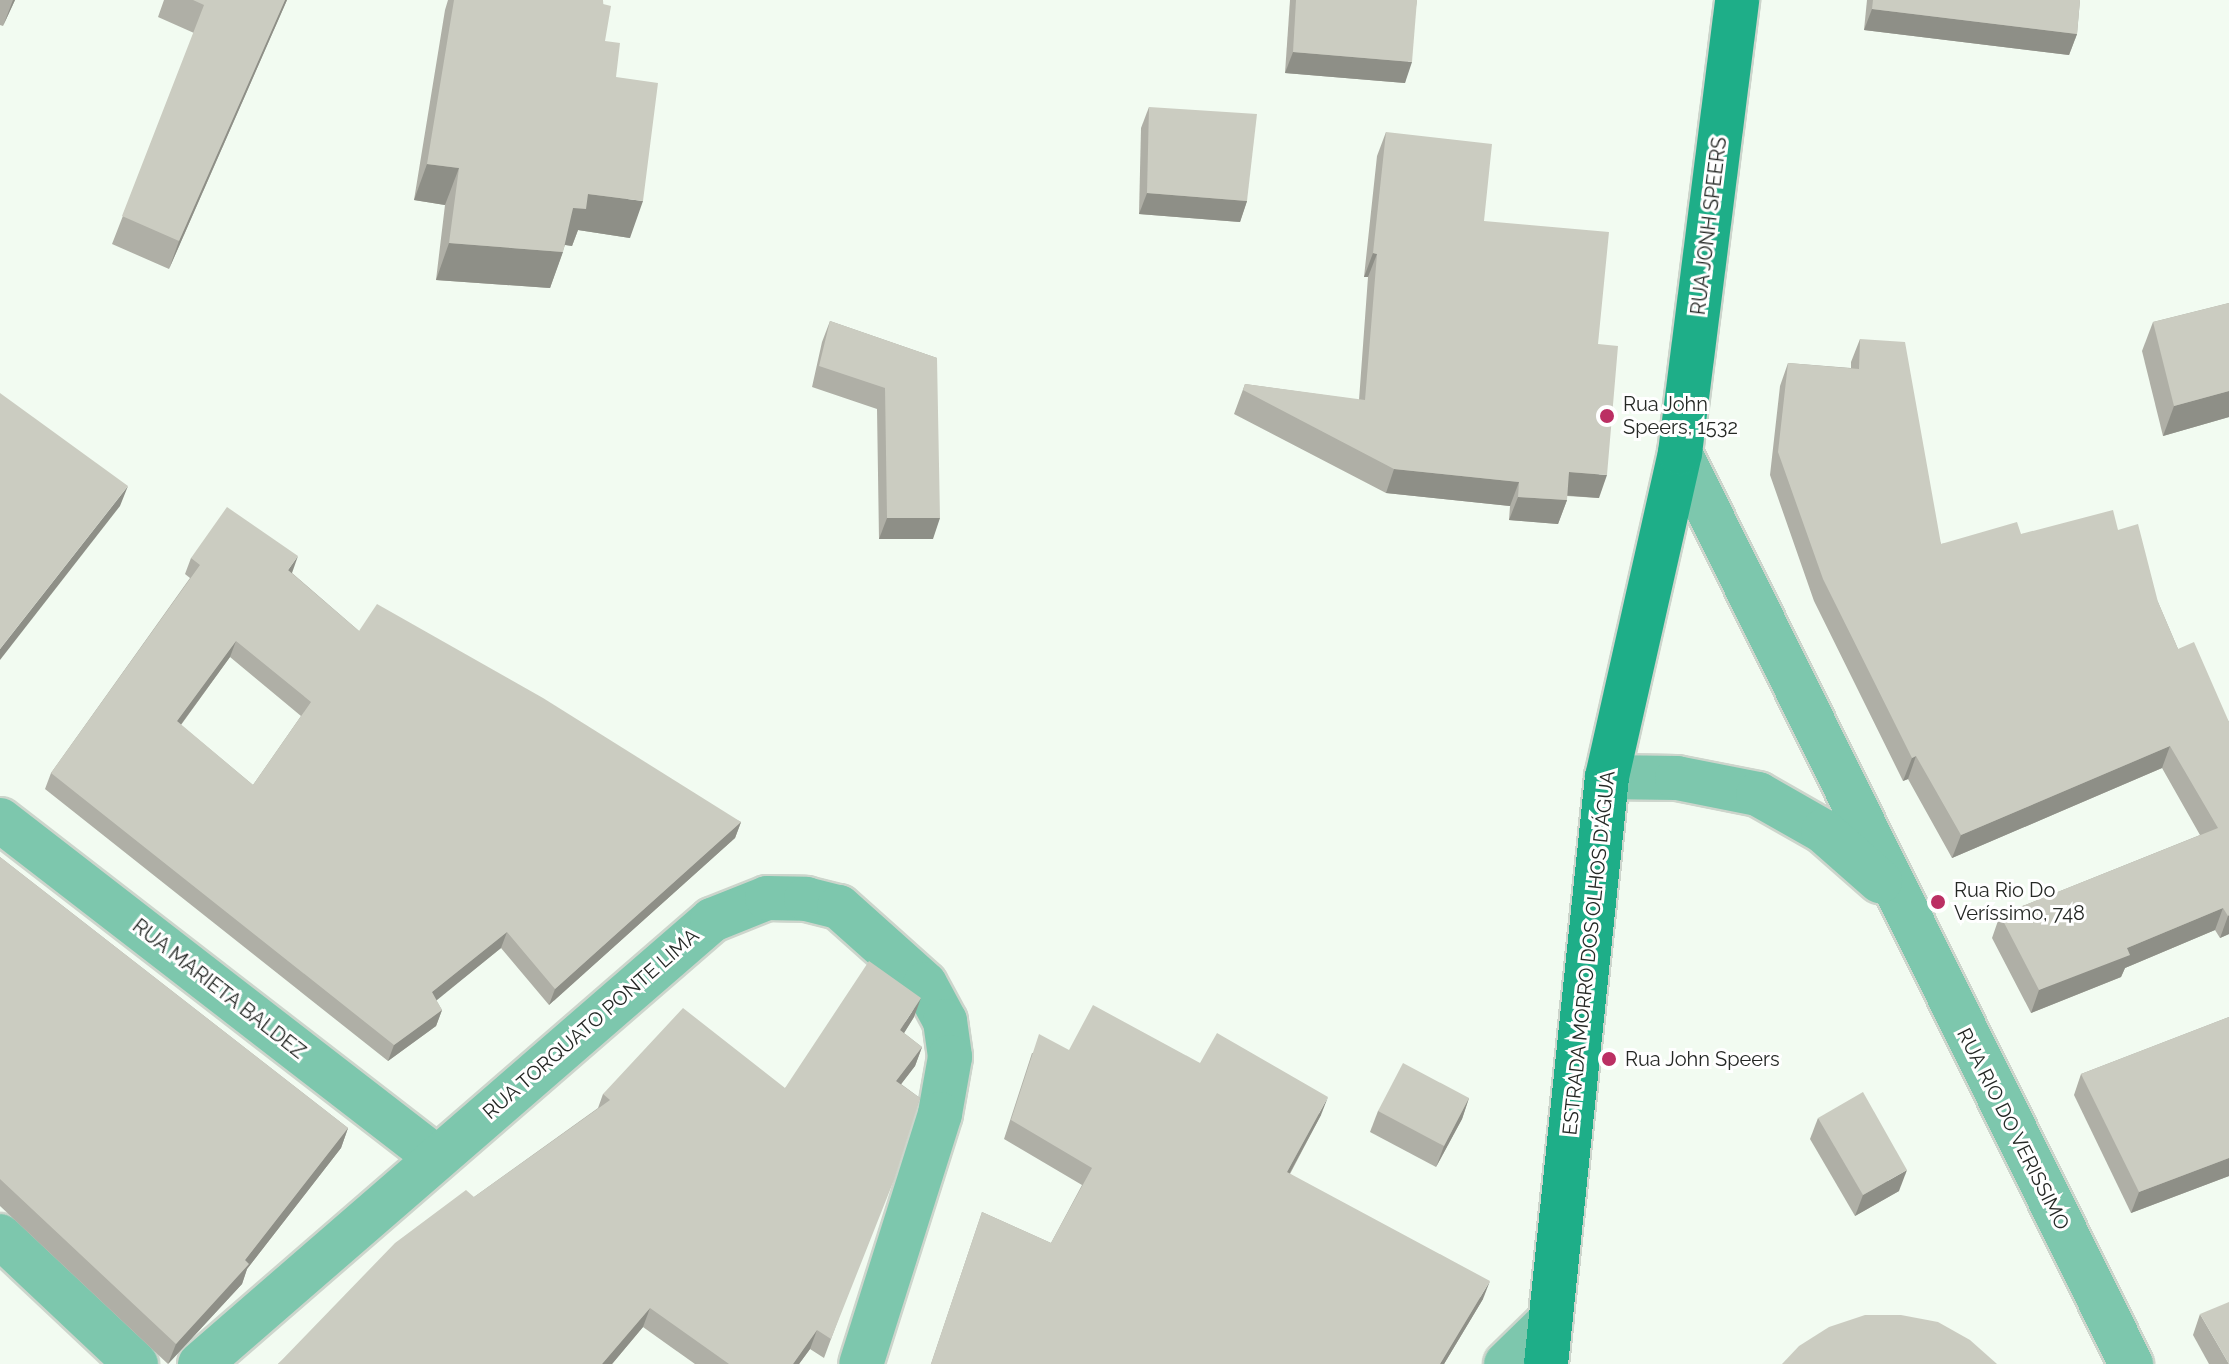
<!DOCTYPE html>
<meta charset="utf-8">
<style>
body{margin:0}
#map{position:relative;width:2229px;height:1364px;overflow:hidden;background:#f2fbf1;font-family:Raleway,sans-serif}
div>[style]{position:absolute}
.roads{filter:drop-shadow(2px 0 #cdd5cc) drop-shadow(-2px 0 #cdd5cc) drop-shadow(0 2px #cdd5cc) drop-shadow(0 -2px #cdd5cc)}
.minor>*{height:44px;margin:-22px;padding:0 22px;transform-origin:22px;border-radius:22px;background:#7dc7ad}
.tertiary>*{height:44px;margin:-22px;padding:0 22px;transform-origin:22px;border-radius:22px;background:#7dc7ad}
.secondary>*{height:44px;margin:-22px;padding:0 22px;transform-origin:22px;border-radius:22px;background:#1eae88}
.wall>*{inset:0;background:#afafa6}
.shaded-wall>*{inset:0;background:#8e8f87}
.building>*{inset:0;background:#cbccc1}
.dots>*{width:22px;height:22px;translate:-50% -50%;box-sizing:border-box;border:4px solid #fff;border-radius:50%}
span{translate:-50% -50%;white-space:nowrap;text-align:center;line-height:1.15;-webkit-text-stroke:6px #fff;paint-order:stroke}
.street-label{font-size:20px;color:#252825}
.poi-label{font-size:20px;color:#252825}
.left{translate:0 -50%;text-align:left}
</style>
<div id="map">
<div class="roads">
<div class="minor">
<i style="left:0;top:820px;width:552px;rotate:37.72deg"></i>
<i style="left:0;top:1236px;width:187px;rotate:43.3deg"></i>
<i style="left:200px;top:1364px;width:678px;rotate:-40.93deg"></i>
<i style="left:712px;top:920px;width:59px;rotate:-21.8deg"></i>
<i style="left:767px;top:898px;width:39px;rotate:1deg"></i>
<i style="left:806px;top:899px;width:34px;rotate:14deg"></i>
<i style="left:839px;top:907px;width:115px;rotate:41.8deg"></i>
<i style="left:925px;top:984px;width:42px;rotate:61.6deg"></i>
<i style="left:945px;top:1021px;width:36px;rotate:82deg"></i>
<i style="left:950px;top:1057px;width:58px;rotate:100deg"></i>
<i style="left:940px;top:1114px;width:262px;rotate:107.5deg"></i>
<i style="left:1506px;top:1364px;width:62px;rotate:-44.3deg"></i>
</div>
<div class="tertiary">
<i style="left:1680px;top:453px;width:1017px;rotate:63.66deg"></i>
<i style="left:1607px;top:777px;width:70px;rotate:0.8deg"></i>
<i style="left:1677px;top:778px;width:83px;rotate:11.2deg"></i>
<i style="left:1758px;top:794px;width:75px;rotate:29.6deg"></i>
<i style="left:1823px;top:831px;width:76px;rotate:41.3deg"></i>
</div>
<div class="secondary">
<i style="left:1546px;top:1364px;width:590px;rotate:-84.07deg"></i>
<i style="left:1607px;top:777px;width:332px;rotate:-77.3deg"></i>
<i style="left:1680px;top:453px;width:457px;rotate:-82.8deg"></i>
</div>
</div>
<div class="wall">
<i style="clip-path:polygon(0 0,15px 0,3px 26px,0 25px)"></i>
<i style="clip-path:polygon(164px 0,287px 0,169px 269px,112px 244px,194px 33px,158px 17px)"></i>
<i style="clip-path:polygon(448px 0,603px 0,605px 41px,616px 77px,630px 238px,578px 230px,572px 246px,565px 245px,550px 288px,436px 280px,445px 205px,414px 200px,445px 10px)"></i>
<i style="clip-path:polygon(1290px 0,1417px 0,1405px 83px,1285px 73px)"></i>
<i style="clip-path:polygon(1867px 0,2080px 0,2077px 34px,2069px 55px,1864px 30px)"></i>
<i style="clip-path:polygon(1149px 107px,1247px 201px,1240px 222px,1139px 214px,1141px 128px)"></i>
<i style="clip-path:polygon(1386px 132px,1484px 221px,1598px 344px,1599px 498px,1567px 496px,1567px 500px,1558px 524px,1509px 520px,1510px 506px,1386px 493px,1234px 414px,1245px 384px,1359px 400px,1368px 277px,1364px 277px,1377px 156px)"></i>
<i style="clip-path:polygon(2229px 303px,2229px 417px,2163px 436px,2142px 351px,2153px 322px)"></i>
<i style="clip-path:polygon(830px 321px,937px 358px,933px 539px,879px 539px,877px 409px,812px 387px,822px 342px)"></i>
<i style="clip-path:polygon(1860px 339px,1941px 544px,2021px 534px,2118px 530px,2158px 602px,2178px 649px,2229px 722px,2229px 934px,2220px 938px,2215px 930px,2125px 968px,2121px 977px,2031px 1013px,1992px 938px,2000px 915px,2200px 835px,2162px 768px,1952px 858px,1908px 779px,1903px 781px,1814px 601px,1770px 475px,1780px 386px,1788px 363px,1851px 368px,1851px 362px)"></i>
<i style="clip-path:polygon(evenodd,191px 558px,292px 573px,359px 631px,741px 822px,735px 838px,549px 1005px,501px 948px,436px 1000px,442px 1010px,436px 1026px,388px 1061px,45px 789px,51px 773px,190px 578px,185px 574px,191px 558px,230px 657px,301px 716px,253px 785px,181px 725px,230px 657px)"></i>
<i style="clip-path:polygon(0 857px,348px 1128px,341px 1148px,247px 1269px,242px 1284px,168px 1364px,0 1206px)"></i>
<i style="clip-path:polygon(914px 1017px,904px 1033px,922px 1047px,915px 1066px,901px 1084px,920px 1098px,824px 1358px,810px 1349px,799px 1364px,695px 1364px,643px 1327px,612px 1364px,278px 1364px,474px 1197px,598px 1108px,603px 1094px,785px 1088px)"></i>
<i style="clip-path:polygon(2229px 1017px,2229px 1176px,2131px 1213px,2074px 1095px,2081px 1074px)"></i>
<i style="clip-path:polygon(1069px 1050px,1200px 1063px,1321px 1115px,1290px 1174px,1483px 1299px,1444px 1364px,931px 1364px,982px 1212px,1051px 1243px,1082px 1185px,1004px 1139px,1032px 1053px)"></i>
<i style="clip-path:polygon(1469px 1098px,1462px 1119px,1436px 1167px,1370px 1132px,1378px 1111px)"></i>
<i style="clip-path:polygon(1818px 1118px,1899px 1191px,1855px 1216px,1810px 1139px)"></i>
<i style="clip-path:polygon(2200px 1314px,2229px 1364px,2209px 1364px,2193px 1335px)"></i>
</div>
<div class="shaded-wall">
<i style="clip-path:polygon(13px 0,15px 0,3px 26px)"></i>
<i style="clip-path:polygon(285px 0,287px 0,169px 269px,179px 241px)"></i>
<i style="clip-path:polygon(1872px 9px,2077px 34px,2069px 55px,1864px 30px)"></i>
<i style="clip-path:polygon(1293px 52px,1412px 62px,1405px 83px,1285px 73px)"></i>
<i style="clip-path:polygon(427px 164px,459px 168px,445px 205px,414px 200px)"></i>
<i style="clip-path:polygon(1147px 193px,1247px 201px,1240px 222px,1139px 214px)"></i>
<i style="clip-path:polygon(588px 194px,643px 201px,630px 238px,578px 230px,572px 246px,560px 244px,573px 208px)"></i>
<i style="clip-path:polygon(449px 243px,563px 252px,550px 288px,436px 280px)"></i>
<i style="clip-path:polygon(1373px 253px,1377px 254px,1368px 277px,1364px 277px)"></i>
<i style="clip-path:polygon(2229px 391px,2229px 417px,2163px 436px,2174px 406px)"></i>
<i style="clip-path:polygon(1394px 469px,1519px 482px,1510px 506px,1386px 493px)"></i>
<i style="clip-path:polygon(1569px 472px,1607px 475px,1599px 498px,1561px 495px)"></i>
<i style="clip-path:polygon(128px 486px,120px 506px,0 660px,0 649px)"></i>
<i style="clip-path:polygon(1518px 497px,1567px 500px,1558px 524px,1509px 520px)"></i>
<i style="clip-path:polygon(887px 518px,940px 518px,933px 539px,879px 539px)"></i>
<i style="clip-path:polygon(298px 556px,292px 573px,282px 586px,288px 570px)"></i>
<i style="clip-path:polygon(236px 641px,230px 657px,171px 738px,177px 721px)"></i>
<i style="clip-path:polygon(2170px 746px,2162px 768px,1952px 858px,1961px 835px)"></i>
<i style="clip-path:polygon(1916px 756px,1908px 779px,1903px 781px,1912px 758px)"></i>
<i style="clip-path:polygon(741px 822px,735px 838px,549px 1005px,555px 989px)"></i>
<i style="clip-path:polygon(2223px 908px,2215px 930px,2125px 968px,2121px 977px,2031px 1013px,2039px 990px,2127px 948px)"></i>
<i style="clip-path:polygon(2229px 915px,2229px 934px,2220px 938px,2228px 916px)"></i>
<i style="clip-path:polygon(507px 932px,501px 948px,426px 1009px,432px 992px)"></i>
<i style="clip-path:polygon(921px 998px,914px 1017px,894px 1049px,900px 1030px)"></i>
<i style="clip-path:polygon(442px 1010px,436px 1026px,388px 1061px,394px 1045px)"></i>
<i style="clip-path:polygon(922px 1047px,915px 1066px,889px 1100px,896px 1081px)"></i>
<i style="clip-path:polygon(1328px 1097px,1321px 1115px,1280px 1191px,1287px 1172px)"></i>
<i style="clip-path:polygon(1469px 1098px,1462px 1119px,1436px 1167px,1444px 1146px)"></i>
<i style="clip-path:polygon(348px 1128px,341px 1148px,247px 1269px,242px 1284px,168px 1364px,176px 1344px,245px 1260px)"></i>
<i style="clip-path:polygon(2229px 1158px,2229px 1176px,2131px 1213px,2139px 1192px)"></i>
<i style="clip-path:polygon(1907px 1170px,1899px 1191px,1855px 1216px,1863px 1195px)"></i>
<i style="clip-path:polygon(1490px 1281px,1483px 1299px,1444px 1364px,1440px 1364px)"></i>
<i style="clip-path:polygon(650px 1308px,643px 1327px,612px 1364px,602px 1364px)"></i>
<i style="clip-path:polygon(817px 1330px,810px 1349px,799px 1364px,793px 1364px)"></i>
</div>
<div class="building">
<i style="clip-path:polygon(193px 0,285px 0,179px 241px,122px 216px,204px 5px)"></i>
<i style="clip-path:polygon(454px 0,603px 0,603px 4px,611px 6px,605px 41px,620px 43px,616px 77px,658px 83px,643px 201px,588px 194px,586px 209px,573px 208px,563px 252px,449px 243px,459px 168px,427px 164px)"></i>
<i style="clip-path:polygon(1296px 0,1417px 0,1412px 62px,1293px 52px)"></i>
<i style="clip-path:polygon(1873px 0,2080px 0,2077px 34px,1872px 9px)"></i>
<i style="clip-path:polygon(1149px 107px,1257px 114px,1247px 201px,1147px 193px)"></i>
<i style="clip-path:polygon(1386px 132px,1492px 144px,1484px 221px,1609px 232px,1598px 344px,1618px 346px,1607px 475px,1569px 472px,1567px 500px,1518px 497px,1519px 482px,1394px 469px,1243px 390px,1245px 384px,1365px 400px,1377px 254px,1373px 253px)"></i>
<i style="clip-path:polygon(2229px 303px,2229px 391px,2174px 406px,2153px 322px)"></i>
<i style="clip-path:polygon(830px 321px,937px 358px,940px 518px,887px 518px,885px 388px,819px 366px)"></i>
<i style="clip-path:polygon(1860px 339px,1905px 342px,1941px 544px,2017px 522px,2021px 534px,2113px 510px,2118px 530px,2138px 524px,2158px 602px,2178px 649px,2194px 642px,2229px 722px,2229px 915px,2228px 916px,2223px 908px,2127px 948px,2130px 955px,2039px 990px,2000px 915px,2218px 828px,2170px 746px,1961px 835px,1916px 756px,1912px 758px,1823px 579px,1778px 452px,1788px 363px,1859px 369px)"></i>
<i style="clip-path:polygon(0 393px,128px 486px,0 649px)"></i>
<i style="clip-path:polygon(evenodd,227px 507px,298px 556px,288px 570px,359px 631px,377px 604px,543px 698px,741px 822px,555px 989px,507px 932px,432px 992px,442px 1010px,394px 1045px,51px 773px,200px 565px,191px 558px,227px 507px,236px 641px,311px 702px,253px 785px,177px 721px,236px 641px)"></i>
<i style="clip-path:polygon(0 857px,348px 1128px,245px 1260px,249px 1264px,176px 1344px,0 1179px)"></i>
<i style="clip-path:polygon(869px 961px,921px 998px,900px 1030px,922px 1047px,896px 1081px,920px 1098px,894px 1180px,831px 1339px,817px 1330px,793px 1364px,729px 1364px,650px 1308px,602px 1364px,278px 1364px,395px 1243px,466px 1190px,474px 1197px,610px 1100px,603px 1094px,683px 1008px,785px 1088px)"></i>
<i style="clip-path:polygon(1093px 1005px,1200px 1063px,1217px 1033px,1328px 1097px,1287px 1172px,1490px 1281px,1440px 1364px,931px 1364px,982px 1212px,1051px 1243px,1092px 1168px,1011px 1120px,1039px 1034px,1069px 1050px)"></i>
<i style="clip-path:polygon(2229px 1017px,2229px 1158px,2139px 1192px,2081px 1074px)"></i>
<i style="clip-path:polygon(1403px 1063px,1469px 1098px,1444px 1146px,1378px 1111px)"></i>
<i style="clip-path:polygon(1863px 1092px,1907px 1170px,1863px 1195px,1818px 1118px)"></i>
<i style="clip-path:polygon(2229px 1302px,2229px 1364px,2200px 1314px)"></i>
<i style="clip-path:polygon(1865px 1315px,1901px 1315px,1938px 1322px,1970px 1340px,1997px 1364px,1782px 1364px,1799px 1346px,1829px 1327px)"></i>
</div>
<div class="dots">
<i style="left:1607px;top:416px;background:#bb2f63"></i>
<i style="left:1938px;top:902px;background:#bb2f63"></i>
<i style="left:1609px;top:1059px;background:#bb2f63"></i>
</div>
<div class="street-label">
<span style="left:1709px;top:226px;rotate:-83deg">RUA JONH SPEERS</span>
<span style="left:1589px;top:953px;rotate:-84deg">ESTRADA MORRO DOS OLHOS D'ÁGUA</span>
<span style="left:219px;top:989px;rotate:38deg">RUA MARIETA BALDEZ</span>
<span style="left:591px;top:1024px;rotate:-41deg">RUA TORQUATO PONTE LIMA</span>
<span style="left:2013px;top:1129px;rotate:63deg">RUA RIO DO VERISSIMO</span>
</div>
<div class="poi-label">
<span class="left" style="left:1623px;top:416px">Rua John<br>Speers, 1532</span>
<span class="left" style="left:1954px;top:902px">Rua Rio Do<br>Veríssimo, 748</span>
<span class="left" style="left:1625px;top:1059px">Rua John Speers</span>
</div>
</div>
